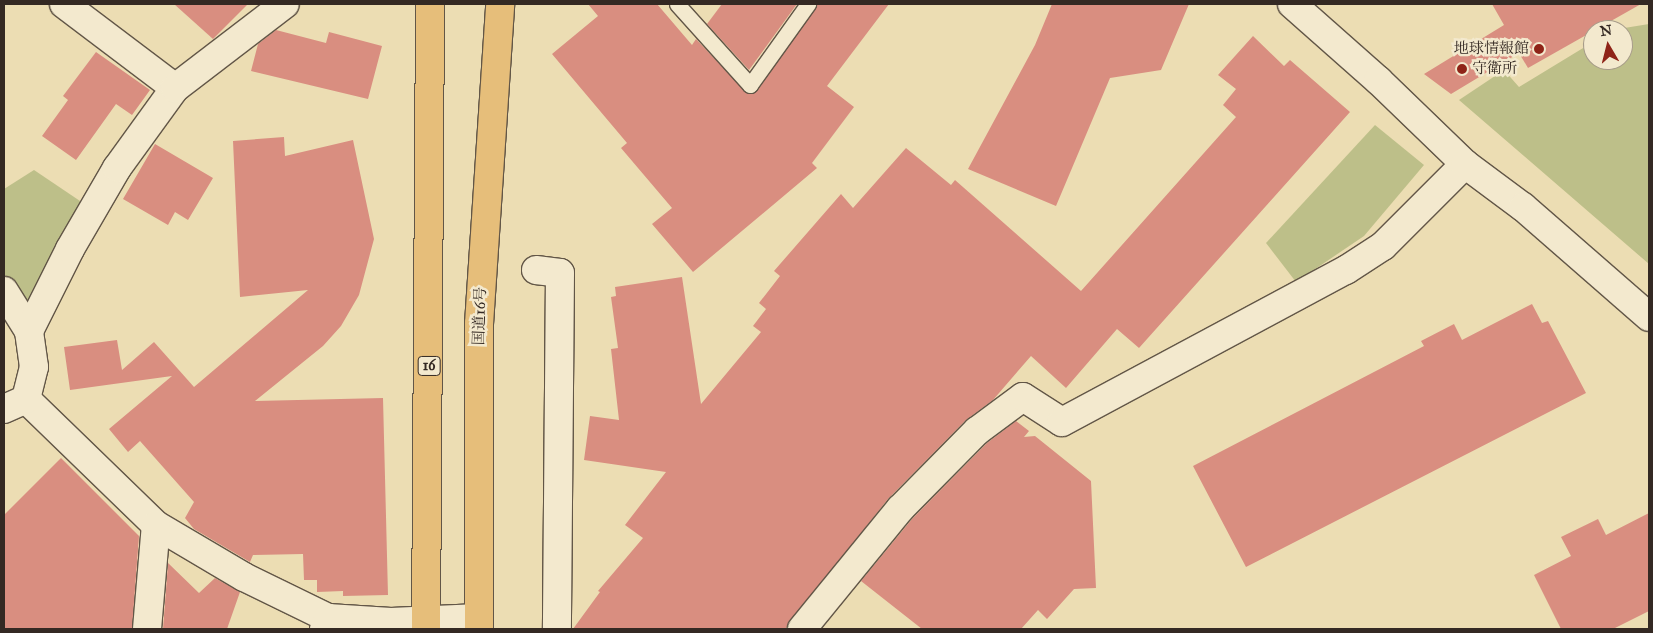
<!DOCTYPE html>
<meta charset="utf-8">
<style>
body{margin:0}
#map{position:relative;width:1653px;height:633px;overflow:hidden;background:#ecddb3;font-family:"IM FELL Great Primer","Noto Serif JP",serif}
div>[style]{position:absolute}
.green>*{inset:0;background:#bdbf89}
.building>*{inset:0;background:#d98e80}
.roads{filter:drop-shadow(1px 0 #625647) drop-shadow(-1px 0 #625647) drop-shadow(0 1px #625647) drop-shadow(0 -1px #625647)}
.service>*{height:15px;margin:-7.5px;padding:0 7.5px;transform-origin:7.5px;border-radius:7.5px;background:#f3e9ce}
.minor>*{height:28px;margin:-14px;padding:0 14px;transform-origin:14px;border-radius:14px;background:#f3e9ce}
.tertiary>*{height:28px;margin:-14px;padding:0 14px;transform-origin:14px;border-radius:14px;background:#f3e9ce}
.trunk>*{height:28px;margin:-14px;padding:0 14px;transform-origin:14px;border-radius:14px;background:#e6be7a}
.dots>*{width:14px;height:14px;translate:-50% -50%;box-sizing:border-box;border:2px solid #f3e9ce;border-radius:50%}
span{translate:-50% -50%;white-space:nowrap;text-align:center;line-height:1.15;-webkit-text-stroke:5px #f3e9ce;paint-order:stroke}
.shield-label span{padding:1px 4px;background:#f3e9ce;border:1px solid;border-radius:4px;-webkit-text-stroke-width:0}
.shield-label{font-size:14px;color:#342923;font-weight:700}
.poi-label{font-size:15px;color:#342923}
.right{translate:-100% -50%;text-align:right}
.left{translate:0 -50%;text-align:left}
.street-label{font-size:15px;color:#342923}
.frame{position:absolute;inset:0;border:5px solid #342923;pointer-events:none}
.north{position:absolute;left:1583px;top:20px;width:50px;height:50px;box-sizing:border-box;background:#f3e9ce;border:1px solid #a79c8a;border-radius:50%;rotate:352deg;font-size:14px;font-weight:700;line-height:20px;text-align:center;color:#342923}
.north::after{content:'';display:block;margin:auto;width:18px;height:22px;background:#8f2418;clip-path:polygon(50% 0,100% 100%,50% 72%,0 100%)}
</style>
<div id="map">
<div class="green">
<i style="clip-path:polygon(1649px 24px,1649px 264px,1459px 100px,1504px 70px,1519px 87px,1593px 42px,1593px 60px,1623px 60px,1623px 30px,1612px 30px)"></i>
<i style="clip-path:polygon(1375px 125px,1424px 165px,1364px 236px,1296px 282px,1266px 243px)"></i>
<i style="clip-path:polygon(34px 170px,83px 203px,30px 302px,15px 293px,4px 273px,4px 189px)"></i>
</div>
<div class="building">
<i style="clip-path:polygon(174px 4px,248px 4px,213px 39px)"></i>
<i style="clip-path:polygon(588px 4px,657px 4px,692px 45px,696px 39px,748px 94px,758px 90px,817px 4px,889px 4px,827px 86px,854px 107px,812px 163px,817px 168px,693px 272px,652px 224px,672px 208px,621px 148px,627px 143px,552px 54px,598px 16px)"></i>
<i style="clip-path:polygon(722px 4px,797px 4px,749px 70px,707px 24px)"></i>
<i style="clip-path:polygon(1052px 4px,1189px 4px,1161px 70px,1110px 78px,1056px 206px,968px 169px,1035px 45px)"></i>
<i style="clip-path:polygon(1492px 4px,1641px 4px,1528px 68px,1519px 53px,1451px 94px,1424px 74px,1504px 25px)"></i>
<i style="clip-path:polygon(276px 30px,326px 43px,329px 32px,382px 46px,368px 99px,251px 71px,258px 44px)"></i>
<i style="clip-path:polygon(1253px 36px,1284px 66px,1290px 60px,1350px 112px,1139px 348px,1117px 329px,1066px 388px,1031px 356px,993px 400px,966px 420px,888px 499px,785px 629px,573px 629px,600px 592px,598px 591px,643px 538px,625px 525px,666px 472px,584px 460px,590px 416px,619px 420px,611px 349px,618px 348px,611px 297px,616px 296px,615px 287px,682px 277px,701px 404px,761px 332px,753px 326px,766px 309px,759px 303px,780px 276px,774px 271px,841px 194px,853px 208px,906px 148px,951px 185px,955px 180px,1081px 291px,1236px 117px,1223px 105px,1236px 89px,1218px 75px)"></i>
<i style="clip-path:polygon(96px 52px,150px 90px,132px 115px,116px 104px,76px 160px,42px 136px,68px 100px,63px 96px)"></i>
<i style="clip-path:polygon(284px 137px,285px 156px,353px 140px,374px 239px,359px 295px,341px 326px,323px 346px,255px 401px,383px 398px,388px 595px,343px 596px,343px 591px,317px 592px,317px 580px,304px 580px,303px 554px,253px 555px,250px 562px,194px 529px,185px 518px,194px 502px,140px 441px,128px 452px,109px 429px,172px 376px,70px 390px,64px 347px,117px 340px,122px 370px,154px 342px,194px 387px,308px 290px,240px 297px,233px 141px)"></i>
<i style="clip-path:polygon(155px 144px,213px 178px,188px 220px,175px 212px,168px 225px,123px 199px)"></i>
<i style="clip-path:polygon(1532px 304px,1542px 323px,1548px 321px,1586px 393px,1246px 567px,1193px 466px,1424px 346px,1421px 341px,1454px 324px,1462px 340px)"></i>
<i style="clip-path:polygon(1016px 421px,1029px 431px,1024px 437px,1035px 436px,1091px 481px,1096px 588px,1074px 589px,1047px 619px,1038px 610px,1021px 629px,922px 629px,861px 581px,912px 519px,987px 443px)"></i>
<i style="clip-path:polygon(61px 458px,139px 536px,132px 629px,4px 629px,4px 515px)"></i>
<i style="clip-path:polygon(1649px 513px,1649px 611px,1613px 629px,1561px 629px,1534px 575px,1571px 556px,1561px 537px,1598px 519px,1606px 535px)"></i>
<i style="clip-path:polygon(168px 563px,199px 593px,215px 578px,240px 592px,227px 629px,163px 629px)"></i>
</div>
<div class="roads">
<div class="service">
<i style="left:677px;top:4px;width:109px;rotate:48deg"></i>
<i style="left:750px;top:85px;width:100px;rotate:-54.4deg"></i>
</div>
<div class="minor">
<i style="left:64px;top:4px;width:139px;rotate:37.1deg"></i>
<i style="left:536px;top:270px;width:24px;rotate:7deg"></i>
<i style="left:560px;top:273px;width:356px;rotate:90.5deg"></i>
<i style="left:4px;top:291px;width:47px;rotate:58deg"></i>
<i style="left:26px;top:399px;width:181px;rotate:44.1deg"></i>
<i style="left:156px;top:525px;width:102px;rotate:30.6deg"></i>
<i style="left:244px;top:577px;width:93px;rotate:26deg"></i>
<i style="left:4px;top:409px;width:24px;rotate:-24deg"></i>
<i style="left:26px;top:399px;width:33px;rotate:-76deg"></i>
<i style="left:34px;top:367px;width:36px;rotate:-98deg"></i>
<i style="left:29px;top:331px;width:92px;rotate:-63.4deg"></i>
<i style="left:70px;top:249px;width:94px;rotate:-59.9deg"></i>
<i style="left:117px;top:168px;width:99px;rotate:-54.1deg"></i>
<i style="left:175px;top:88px;width:138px;rotate:-37.4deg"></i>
<i style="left:147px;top:629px;width:104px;rotate:-85.1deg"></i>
<i style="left:324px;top:629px;width:12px;rotate:-70deg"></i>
<i style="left:328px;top:618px;width:63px;rotate:3.6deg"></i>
<i style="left:391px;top:622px;width:88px;rotate:-2.6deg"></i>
<i style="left:802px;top:629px;width:155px;rotate:-50.8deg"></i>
<i style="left:900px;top:509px;width:110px;rotate:-45.4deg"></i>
<i style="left:977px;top:431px;width:57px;rotate:-36.5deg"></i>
<i style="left:1023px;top:397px;width:46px;rotate:32.7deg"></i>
<i style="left:1062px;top:422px;width:322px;rotate:-28.2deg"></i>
<i style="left:1346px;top:270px;width:44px;rotate:-33deg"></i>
<i style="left:1383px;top:246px;width:116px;rotate:-45deg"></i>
</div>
<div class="tertiary">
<i style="left:1292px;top:4px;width:115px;rotate:41.5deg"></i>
<i style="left:1378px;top:80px;width:121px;rotate:44deg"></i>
<i style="left:1465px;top:164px;width:72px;rotate:36.6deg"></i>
<i style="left:1523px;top:207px;width:167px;rotate:41.1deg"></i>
</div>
<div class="trunk">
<i style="left:426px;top:629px;width:625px;rotate:-89.63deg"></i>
<i style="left:479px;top:629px;width:305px;rotate:-90deg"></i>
<i style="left:479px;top:324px;width:321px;rotate:-86.2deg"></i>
</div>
</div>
<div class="dots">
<i style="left:1539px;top:49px;background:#8f2418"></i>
<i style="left:1462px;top:69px;background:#8f2418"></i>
</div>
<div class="shield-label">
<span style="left:429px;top:366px">16</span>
</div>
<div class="poi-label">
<span class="right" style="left:1529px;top:49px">地球情報館</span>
<span class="left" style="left:1472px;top:69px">守衛所</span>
</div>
<div class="street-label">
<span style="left:480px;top:316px;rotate:-88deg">国道16号</span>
</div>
<div class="frame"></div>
<div class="north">N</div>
</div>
